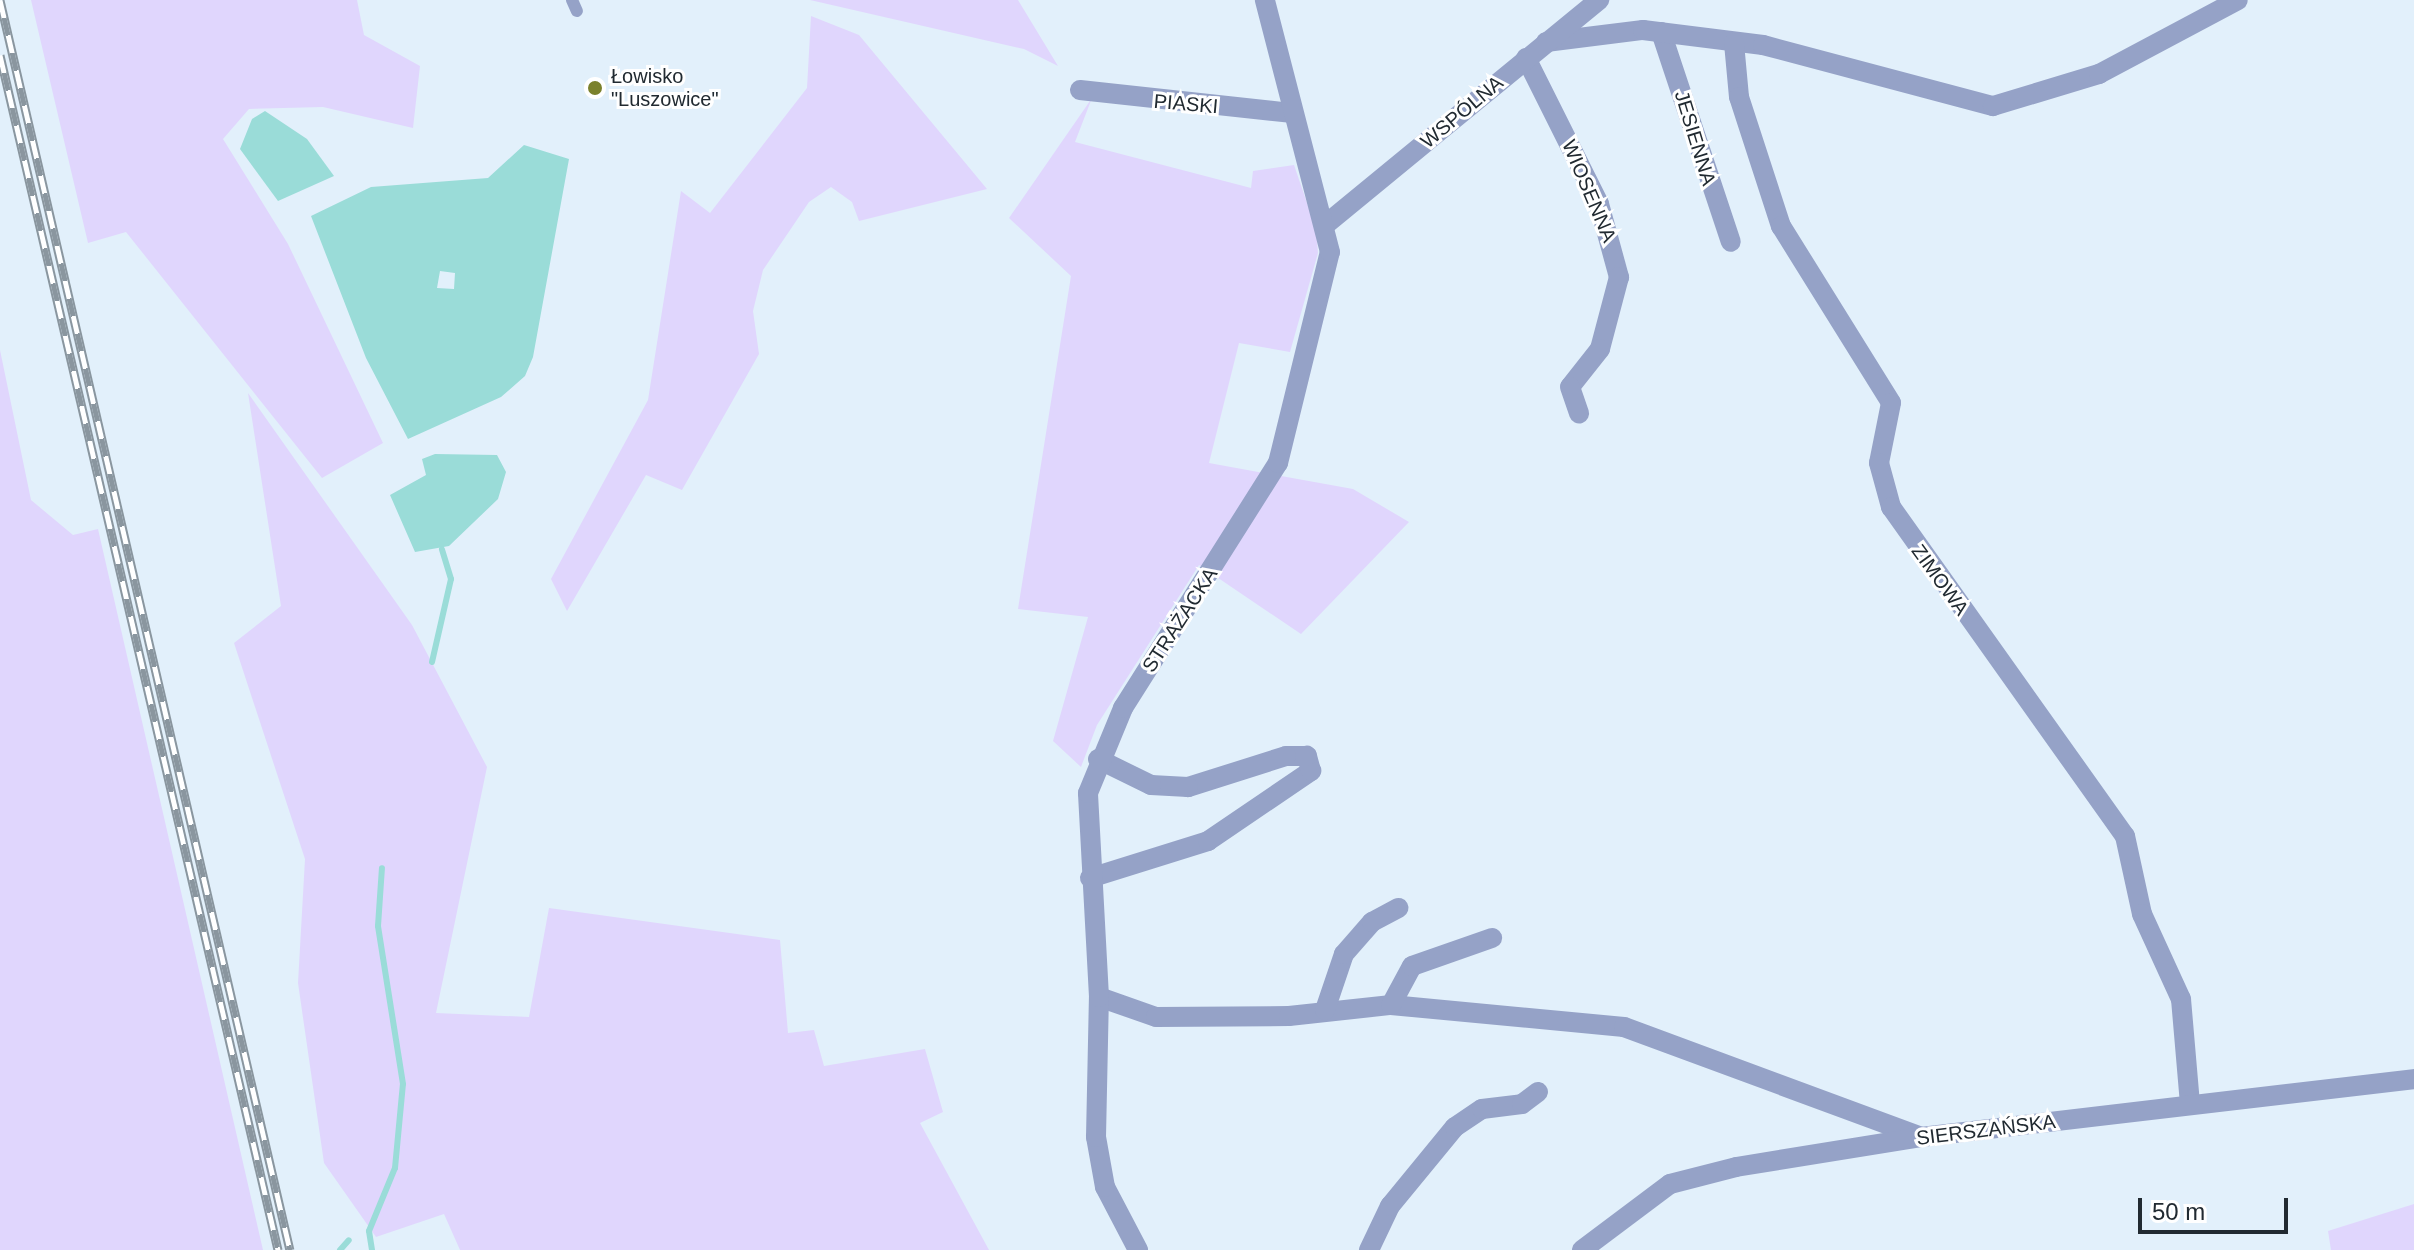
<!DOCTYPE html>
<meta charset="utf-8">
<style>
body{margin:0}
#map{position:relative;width:2414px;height:1250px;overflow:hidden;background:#e2f0fb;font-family:Helvetica,sans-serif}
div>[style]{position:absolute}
.green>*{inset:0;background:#e0d6fd}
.water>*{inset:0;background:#9adcd8}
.stream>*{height:6px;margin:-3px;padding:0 3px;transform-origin:3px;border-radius:3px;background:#9adcd8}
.service>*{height:12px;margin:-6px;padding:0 6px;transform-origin:6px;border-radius:6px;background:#95a2c7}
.minor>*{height:20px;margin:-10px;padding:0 10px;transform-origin:10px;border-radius:10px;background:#95a2c7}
.tertiary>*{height:20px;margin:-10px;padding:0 10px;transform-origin:10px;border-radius:10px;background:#95a2c7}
.rail>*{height:9px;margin-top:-4.5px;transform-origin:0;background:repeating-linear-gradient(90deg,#fff 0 18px,#8a969f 0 36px);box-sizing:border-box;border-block:2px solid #8a969f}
.dots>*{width:22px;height:22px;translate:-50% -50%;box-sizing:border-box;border:4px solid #fff;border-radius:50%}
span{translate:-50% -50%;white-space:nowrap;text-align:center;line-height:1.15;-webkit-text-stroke:6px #fff;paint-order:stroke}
.poi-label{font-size:20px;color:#212a31}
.left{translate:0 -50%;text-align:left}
.street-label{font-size:20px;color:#212a31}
.scale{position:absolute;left:2138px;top:1198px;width:150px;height:36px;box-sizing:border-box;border:4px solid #212a31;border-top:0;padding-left:10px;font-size:24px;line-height:28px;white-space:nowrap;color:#212a31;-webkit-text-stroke:6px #fff;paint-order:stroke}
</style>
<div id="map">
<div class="green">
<i style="clip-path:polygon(31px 0,357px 0,364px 35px,420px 66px,413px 128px,323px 107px,249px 109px,223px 139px,288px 244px,383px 443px,322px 478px,126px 232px,88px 243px)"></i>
<i style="clip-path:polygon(810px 0,1018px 0,1058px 66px,1024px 49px)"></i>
<i style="clip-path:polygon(811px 16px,859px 35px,987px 189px,859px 221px,852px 202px,831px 187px,809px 202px,763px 270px,753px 311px,759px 354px,682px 490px,646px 475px,567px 611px,551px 579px,648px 400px,681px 191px,710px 213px,807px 88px)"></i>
<i style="clip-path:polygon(1092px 98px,1075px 142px,1251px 188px,1253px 171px,1294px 165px,1316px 229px,1318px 253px,1290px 352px,1239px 343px,1209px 463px,1353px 489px,1409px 522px,1301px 634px,1199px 565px,1097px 725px,1081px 767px,1053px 741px,1088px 617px,1018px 609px,1071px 276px,1009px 218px)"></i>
<i style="clip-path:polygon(0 350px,31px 500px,73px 535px,98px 529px,263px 1250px,0 1250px)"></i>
<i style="clip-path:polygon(248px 393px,412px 625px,487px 767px,436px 1013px,529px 1017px,549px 908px,780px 940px,788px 1033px,814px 1030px,824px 1066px,925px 1049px,943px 1112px,920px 1123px,989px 1250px,460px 1250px,444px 1214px,376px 1237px,324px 1163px,298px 983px,305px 859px,234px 643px,281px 606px)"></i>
<i style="clip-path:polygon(2414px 1204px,2414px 1250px,2331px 1250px,2328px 1231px)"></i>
</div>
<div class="water">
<i style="clip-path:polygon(265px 111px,307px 139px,334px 176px,278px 201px,240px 149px,252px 119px)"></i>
<i style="clip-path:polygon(evenodd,524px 145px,569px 159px,533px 357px,525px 376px,501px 397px,408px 439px,366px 358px,311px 216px,371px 187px,488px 178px,524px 145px,440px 271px,455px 273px,454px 289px,437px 288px,440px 271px)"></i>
<i style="clip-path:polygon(435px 454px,497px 455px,506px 472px,498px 499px,449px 546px,415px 552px,390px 495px,426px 475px,422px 459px)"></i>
</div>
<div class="stream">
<i style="left:432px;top:662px;width:85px;rotate:-77.1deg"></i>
<i style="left:451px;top:579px;width:31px;rotate:-107deg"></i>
<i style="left:340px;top:1250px;width:13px;rotate:-48deg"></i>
<i style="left:372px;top:1250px;width:19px;rotate:-99deg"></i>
<i style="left:369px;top:1231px;width:68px;rotate:-67.6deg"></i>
<i style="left:395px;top:1168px;width:84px;rotate:-84.6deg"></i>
<i style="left:403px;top:1084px;width:160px;rotate:-99deg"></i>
<i style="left:378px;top:926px;width:58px;rotate:-86.1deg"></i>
</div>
<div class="service">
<i style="left:572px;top:0;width:12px;rotate:66deg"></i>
</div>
<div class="minor">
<i style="left:1661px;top:32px;width:221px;rotate:71.6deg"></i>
<i style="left:1546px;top:42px;width:98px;rotate:-7.1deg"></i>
<i style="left:1643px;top:30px;width:121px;rotate:7.1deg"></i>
<i style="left:1763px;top:45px;width:238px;rotate:14.9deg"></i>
<i style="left:1993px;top:106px;width:111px;rotate:-16.8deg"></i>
<i style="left:2099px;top:74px;width:157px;rotate:-28deg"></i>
<i style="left:1734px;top:43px;width:54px;rotate:84.7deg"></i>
<i style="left:1739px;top:97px;width:136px;rotate:72deg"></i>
<i style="left:1781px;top:226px;width:208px;rotate:58.1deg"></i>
<i style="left:1891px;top:403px;width:61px;rotate:101.3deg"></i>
<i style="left:1879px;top:463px;width:46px;rotate:74.7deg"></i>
<i style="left:1891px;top:507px;width:404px;rotate:54.6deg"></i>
<i style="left:2125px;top:836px;width:80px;rotate:77.7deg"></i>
<i style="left:2142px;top:914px;width:94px;rotate:65.4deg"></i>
<i style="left:2181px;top:999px;width:105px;rotate:85.1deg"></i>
<i style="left:1526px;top:58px;width:163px;rotate:63.4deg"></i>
<i style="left:1599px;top:204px;width:76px;rotate:74.7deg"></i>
<i style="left:1619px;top:277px;width:74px;rotate:104.8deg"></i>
<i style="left:1600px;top:349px;width:48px;rotate:128.3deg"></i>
<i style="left:1570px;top:387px;width:28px;rotate:71deg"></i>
<i style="left:1080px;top:90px;width:214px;rotate:6.2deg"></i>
<i style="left:1325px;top:225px;width:355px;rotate:-39.4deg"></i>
<i style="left:1090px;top:878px;width:124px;rotate:-17.4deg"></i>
<i style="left:1208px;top:841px;width:125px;rotate:-34.2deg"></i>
<i style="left:1311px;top:771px;width:16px;rotate:-105deg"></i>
<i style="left:1307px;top:756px;width:21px;rotate:180deg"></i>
<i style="left:1286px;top:756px;width:103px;rotate:162.4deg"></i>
<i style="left:1188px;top:787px;width:37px;rotate:-177deg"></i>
<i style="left:1151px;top:785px;width:59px;rotate:-153.9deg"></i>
<i style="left:1099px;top:997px;width:60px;rotate:19.3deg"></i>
<i style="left:1156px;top:1017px;width:133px;rotate:-0.4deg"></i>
<i style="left:1289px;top:1016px;width:103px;rotate:-6.2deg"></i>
<i style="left:1391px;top:1005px;width:234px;rotate:5.4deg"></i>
<i style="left:1624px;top:1027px;width:317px;rotate:20.3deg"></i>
<i style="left:1391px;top:1005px;width:44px;rotate:-61.7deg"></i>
<i style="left:1412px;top:966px;width:85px;rotate:-19.3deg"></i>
<i style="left:1325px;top:1010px;width:59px;rotate:-71.3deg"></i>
<i style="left:1344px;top:954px;width:43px;rotate:-48.8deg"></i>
<i style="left:1372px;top:922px;width:30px;rotate:-28deg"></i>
<i style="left:1138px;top:1250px;width:71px;rotate:-117.6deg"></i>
<i style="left:1105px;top:1187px;width:51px;rotate:-100.2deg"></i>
<i style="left:1096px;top:1137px;width:140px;rotate:-88.8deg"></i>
<i style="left:1099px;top:997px;width:204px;rotate:-93.1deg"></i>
<i style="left:1088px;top:793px;width:92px;rotate:-67.6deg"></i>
<i style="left:1123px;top:708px;width:290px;rotate:-57.7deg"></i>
<i style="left:1278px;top:463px;width:217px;rotate:-76.2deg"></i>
<i style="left:1330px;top:252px;width:260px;rotate:-104.5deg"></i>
<i style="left:1369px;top:1250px;width:49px;rotate:-64.5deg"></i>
<i style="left:1390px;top:1206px;width:102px;rotate:-50.6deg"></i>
<i style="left:1455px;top:1127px;width:32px;rotate:-34deg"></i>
<i style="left:1482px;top:1109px;width:40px;rotate:-7.1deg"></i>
<i style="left:1522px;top:1104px;width:20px;rotate:-37deg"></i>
</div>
<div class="tertiary">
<i style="left:1582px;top:1250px;width:110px;rotate:-36.9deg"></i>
<i style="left:1670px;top:1184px;width:68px;rotate:-14.4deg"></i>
<i style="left:1736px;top:1167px;width:187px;rotate:-9.2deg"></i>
<i style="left:1921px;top:1137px;width:496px;rotate:-6.7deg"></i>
</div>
<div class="rail">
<i style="left:0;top:0;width:1283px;rotate:76.94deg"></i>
<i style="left:0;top:55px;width:1227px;rotate:76.9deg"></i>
</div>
<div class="dots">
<i style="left:595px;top:88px;background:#7a812c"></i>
</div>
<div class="poi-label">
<span class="left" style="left:611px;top:88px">Łowisko<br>"Luszowice"</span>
</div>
<div class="street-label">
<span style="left:1186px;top:104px;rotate:5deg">PIASKI</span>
<span style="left:1462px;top:112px;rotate:-40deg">WSPÓLNA</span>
<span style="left:1695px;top:138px;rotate:73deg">JESIENNA</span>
<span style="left:1589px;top:191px;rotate:67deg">WIOSENNA</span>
<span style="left:1940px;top:580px;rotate:54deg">ZIMOWA</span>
<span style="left:1180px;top:620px;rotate:-57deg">STRAŻACKA</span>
<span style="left:1986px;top:1130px;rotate:-7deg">SIERSZAŃSKA</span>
</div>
<div class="scale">50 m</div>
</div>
